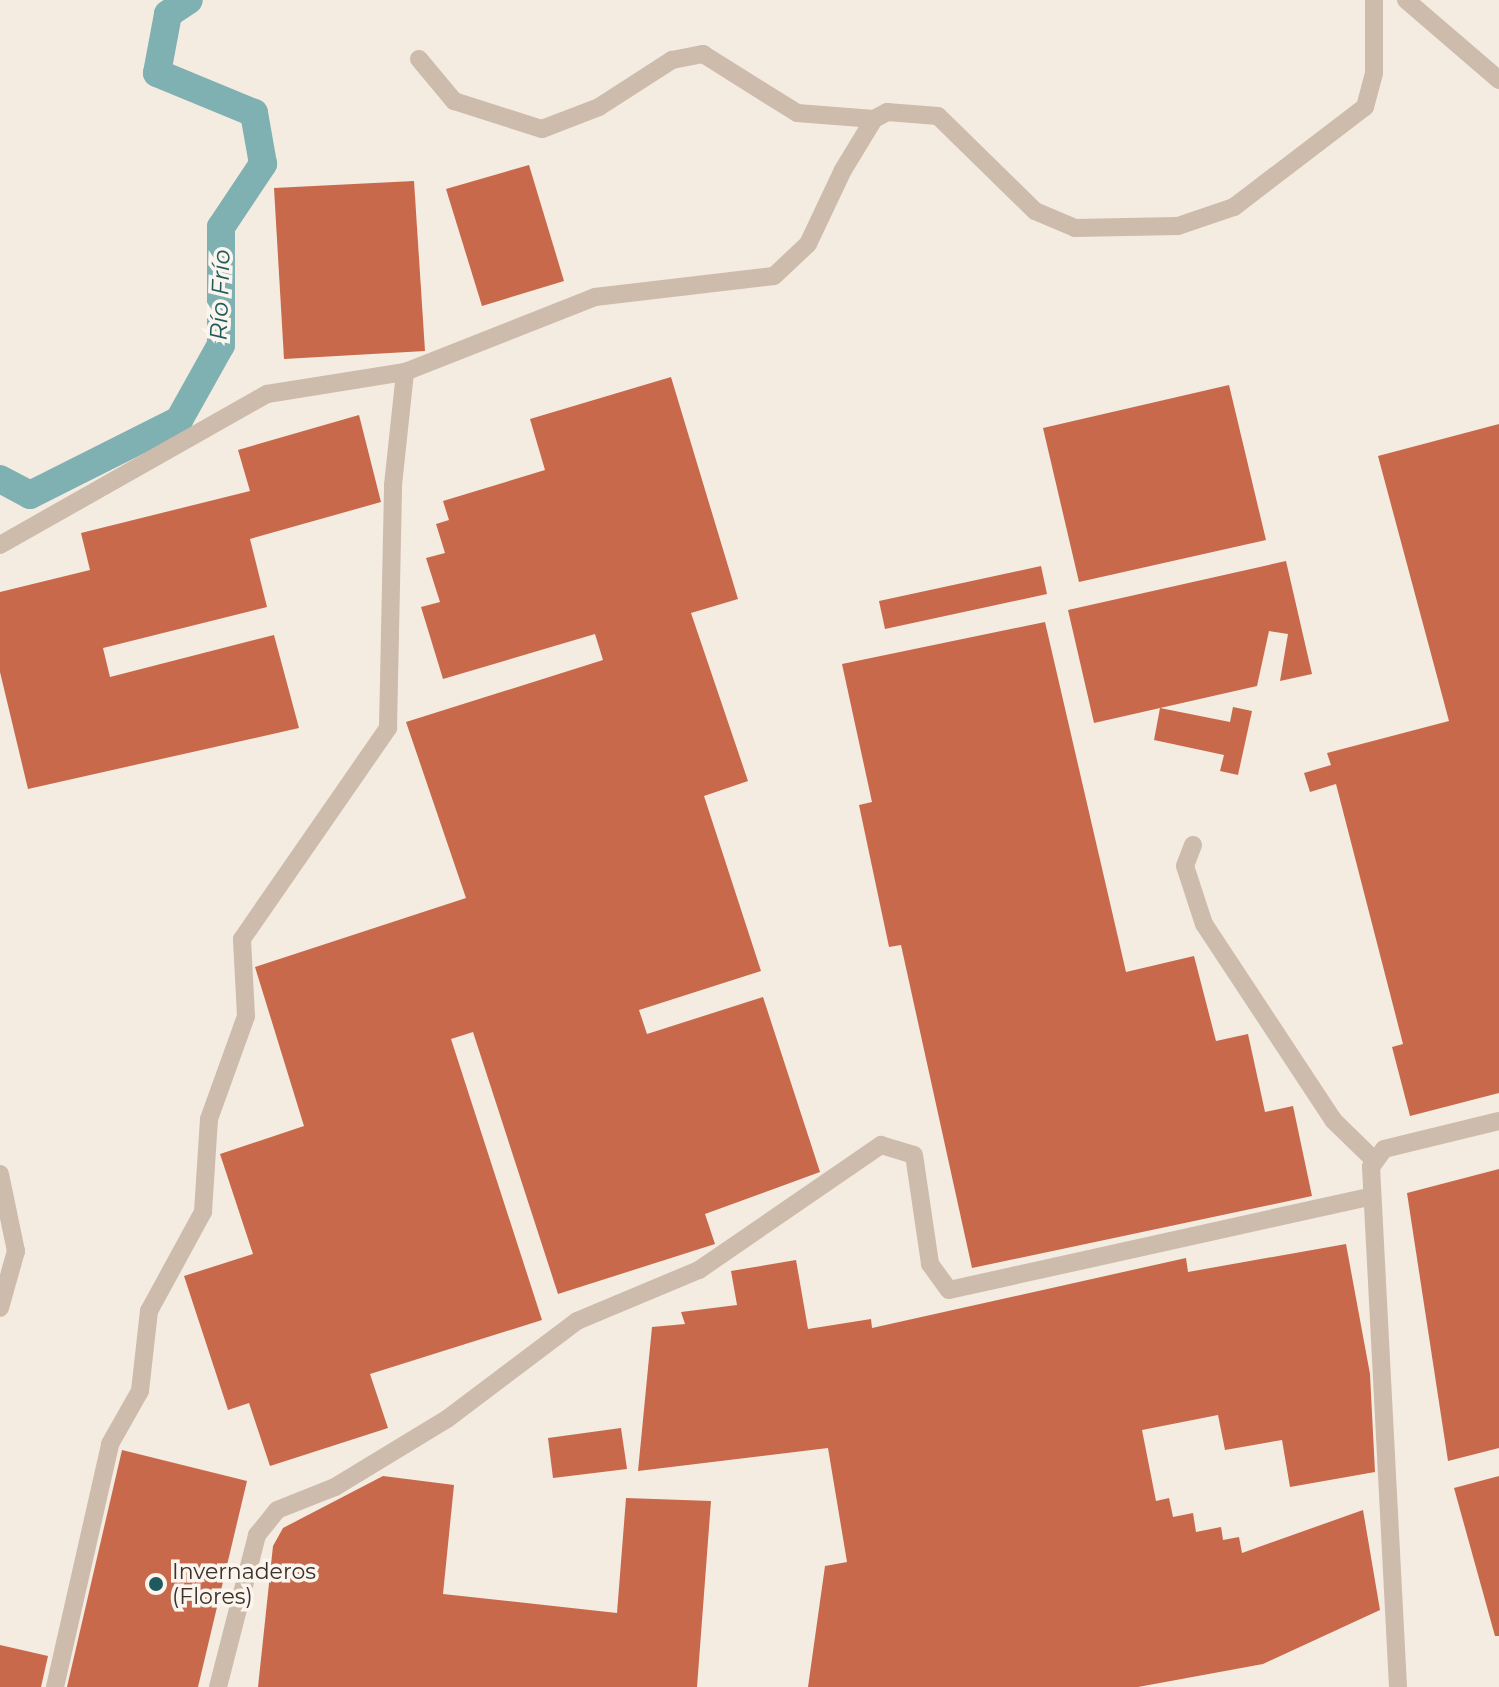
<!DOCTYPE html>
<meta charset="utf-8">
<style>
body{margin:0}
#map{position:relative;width:1499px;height:1687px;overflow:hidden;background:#f4ebe1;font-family:Montserrat,sans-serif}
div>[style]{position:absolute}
.river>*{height:28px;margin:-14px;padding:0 14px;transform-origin:14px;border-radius:14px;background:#7fb0b2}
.building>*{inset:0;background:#c8694b}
.minor>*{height:18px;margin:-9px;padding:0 9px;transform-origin:9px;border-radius:9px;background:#cdbbac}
.dots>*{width:22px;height:22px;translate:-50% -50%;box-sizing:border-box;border:4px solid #fbf5ee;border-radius:50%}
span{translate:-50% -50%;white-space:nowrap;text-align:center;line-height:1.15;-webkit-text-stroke:7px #fbf5ee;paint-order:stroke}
.poi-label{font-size:22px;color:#3b302b}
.left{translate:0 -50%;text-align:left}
.water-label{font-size:24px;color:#1f5a5e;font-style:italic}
</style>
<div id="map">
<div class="river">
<i style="left:0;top:479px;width:34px;rotate:28deg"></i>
<i style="left:30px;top:495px;width:167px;rotate:-26.7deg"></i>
<i style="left:179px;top:420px;width:86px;rotate:-60.8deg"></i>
<i style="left:221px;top:345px;width:118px;rotate:-90deg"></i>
<i style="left:221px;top:227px;width:76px;rotate:-56.3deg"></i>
<i style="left:263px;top:164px;width:52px;rotate:-100deg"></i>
<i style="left:254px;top:113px;width:105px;rotate:-157.6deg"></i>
<i style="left:157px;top:73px;width:60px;rotate:-79.4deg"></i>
<i style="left:168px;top:14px;width:25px;rotate:-34deg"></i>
</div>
<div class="building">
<i style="clip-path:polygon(529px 165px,564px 281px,482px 306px,446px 189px)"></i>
<i style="clip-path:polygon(414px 181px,425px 351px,284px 359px,274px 188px)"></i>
<i style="clip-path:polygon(671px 377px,738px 599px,691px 613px,748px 781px,704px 796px,761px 971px,639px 1010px,647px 1034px,763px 997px,820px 1172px,705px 1214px,715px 1244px,558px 1294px,473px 1032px,451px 1039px,542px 1320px,370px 1374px,388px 1428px,270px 1466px,249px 1403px,228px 1410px,184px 1276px,253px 1254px,220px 1154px,304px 1126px,255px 967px,466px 898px,406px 722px,603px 660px,595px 634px,443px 679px,421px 607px,440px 602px,426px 558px,445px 553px,436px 524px,449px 520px,443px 501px,545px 470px,530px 419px)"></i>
<i style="clip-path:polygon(1229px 385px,1266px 540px,1079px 582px,1043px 428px)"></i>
<i style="clip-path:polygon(359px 415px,381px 502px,250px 539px,267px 607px,103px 648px,110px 677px,274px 635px,299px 728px,28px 789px,0 672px,0 592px,90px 570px,81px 533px,250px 491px,238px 450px)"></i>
<i style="clip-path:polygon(1499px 424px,1499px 1093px,1410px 1116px,1392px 1047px,1403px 1044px,1336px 784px,1310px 792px,1304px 773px,1331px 765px,1327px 753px,1449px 721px,1378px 456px)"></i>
<i style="clip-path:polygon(1286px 561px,1312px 674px,1280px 681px,1288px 634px,1269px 631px,1257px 686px,1094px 723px,1068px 610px)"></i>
<i style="clip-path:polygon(1041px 566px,1047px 594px,885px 629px,879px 601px)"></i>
<i style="clip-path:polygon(1045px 622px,1126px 972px,1194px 956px,1216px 1041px,1248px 1034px,1265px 1112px,1293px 1106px,1312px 1196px,972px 1268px,901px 945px,889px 947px,859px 805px,872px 802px,842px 664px)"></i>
<i style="clip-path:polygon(1233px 707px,1252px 711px,1238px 775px,1220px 771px,1224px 755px,1154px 740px,1160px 708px,1230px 722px)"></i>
<i style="clip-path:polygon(1499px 1169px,1499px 1448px,1448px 1461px,1407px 1193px)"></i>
<i style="clip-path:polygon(1346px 1244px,1370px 1374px,1375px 1472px,1290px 1487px,1282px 1440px,1225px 1450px,1218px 1415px,1142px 1430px,1156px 1501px,1169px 1498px,1173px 1517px,1193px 1513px,1196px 1532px,1221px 1527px,1223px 1540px,1239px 1537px,1242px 1553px,1363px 1510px,1380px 1610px,1263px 1664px,1138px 1687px,808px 1687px,825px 1566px,847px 1562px,828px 1448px,638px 1471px,652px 1327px,685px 1324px,681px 1312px,737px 1305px,731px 1271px,796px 1260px,808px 1329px,871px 1319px,872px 1328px,1186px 1258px,1188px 1272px)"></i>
<i style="clip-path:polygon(621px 1428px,627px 1469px,553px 1478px,548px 1438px)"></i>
<i style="clip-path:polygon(122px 1450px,247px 1481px,198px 1687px,67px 1687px)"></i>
<i style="clip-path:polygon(383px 1476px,454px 1485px,443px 1594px,617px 1613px,626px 1498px,711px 1501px,697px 1687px,258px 1687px,273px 1546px,283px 1528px)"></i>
<i style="clip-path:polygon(1499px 1476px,1499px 1636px,1495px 1636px,1454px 1488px)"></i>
<i style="clip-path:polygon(0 1645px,48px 1656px,41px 1687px,0 1687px)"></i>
</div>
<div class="minor">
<i style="left:1406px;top:0;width:123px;rotate:40.7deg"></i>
<i style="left:419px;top:59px;width:55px;rotate:50.2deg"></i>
<i style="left:454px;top:101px;width:92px;rotate:17.7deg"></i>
<i style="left:542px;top:129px;width:61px;rotate:-21.1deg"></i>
<i style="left:599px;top:107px;width:87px;rotate:-32.8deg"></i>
<i style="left:672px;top:60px;width:32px;rotate:-11deg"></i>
<i style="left:703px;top:54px;width:111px;rotate:32.1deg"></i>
<i style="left:797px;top:113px;width:77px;rotate:4.5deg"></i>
<i style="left:0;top:545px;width:307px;rotate:-29.5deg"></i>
<i style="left:267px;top:394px;width:140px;rotate:-9.1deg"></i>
<i style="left:405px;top:372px;width:204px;rotate:-21.5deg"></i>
<i style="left:595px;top:297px;width:180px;rotate:-6.7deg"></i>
<i style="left:774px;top:276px;width:47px;rotate:-43.3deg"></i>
<i style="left:808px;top:244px;width:82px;rotate:-64.7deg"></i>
<i style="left:843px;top:170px;width:60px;rotate:-58.7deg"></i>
<i style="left:874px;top:119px;width:15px;rotate:-28deg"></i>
<i style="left:887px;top:112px;width:51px;rotate:4.5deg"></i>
<i style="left:938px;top:116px;width:136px;rotate:44.4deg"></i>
<i style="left:1035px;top:211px;width:43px;rotate:23deg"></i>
<i style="left:1075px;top:228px;width:103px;rotate:-1.1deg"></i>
<i style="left:1178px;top:226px;width:59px;rotate:-18.7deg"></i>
<i style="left:1234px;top:207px;width:165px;rotate:-37.4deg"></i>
<i style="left:1365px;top:107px;width:35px;rotate:-75deg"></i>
<i style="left:1374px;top:73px;width:73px;rotate:-90deg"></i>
<i style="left:1193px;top:845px;width:22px;rotate:111deg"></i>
<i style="left:1185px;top:866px;width:61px;rotate:71.9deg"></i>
<i style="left:1204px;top:924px;width:235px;rotate:56.6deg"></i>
<i style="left:1333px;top:1120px;width:56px;rotate:44.3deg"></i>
<i style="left:0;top:1174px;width:79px;rotate:78.3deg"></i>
<i style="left:16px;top:1251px;width:59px;rotate:105.7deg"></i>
<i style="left:55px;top:1687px;width:249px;rotate:-77.2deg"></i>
<i style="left:110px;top:1444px;width:61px;rotate:-60.5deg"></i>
<i style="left:140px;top:1391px;width:81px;rotate:-83.6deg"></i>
<i style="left:149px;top:1311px;width:113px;rotate:-61.4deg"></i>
<i style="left:203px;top:1212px;width:93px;rotate:-86.3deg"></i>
<i style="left:209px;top:1119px;width:109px;rotate:-70.2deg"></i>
<i style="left:246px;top:1016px;width:77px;rotate:-93deg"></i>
<i style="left:242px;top:939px;width:257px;rotate:-55.3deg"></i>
<i style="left:388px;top:728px;width:243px;rotate:-88.8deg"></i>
<i style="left:393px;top:485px;width:114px;rotate:-83.9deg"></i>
<i style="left:218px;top:1687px;width:157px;rotate:-75.6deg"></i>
<i style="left:257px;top:1535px;width:32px;rotate:-51deg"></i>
<i style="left:277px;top:1510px;width:62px;rotate:-21.6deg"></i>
<i style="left:335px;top:1487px;width:131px;rotate:-31.3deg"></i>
<i style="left:447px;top:1419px;width:163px;rotate:-37deg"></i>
<i style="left:577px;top:1321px;width:132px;rotate:-22.7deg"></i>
<i style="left:699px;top:1270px;width:221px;rotate:-34.5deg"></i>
<i style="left:881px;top:1145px;width:34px;rotate:17deg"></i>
<i style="left:914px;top:1155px;width:110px;rotate:81.6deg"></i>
<i style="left:930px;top:1264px;width:32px;rotate:54deg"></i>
<i style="left:949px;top:1290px;width:431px;rotate:-12.5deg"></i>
<i style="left:1398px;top:1687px;width:521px;rotate:-92.97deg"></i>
<i style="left:1371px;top:1167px;width:22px;rotate:-54deg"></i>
<i style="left:1384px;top:1149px;width:118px;rotate:-13.7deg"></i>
</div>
<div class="dots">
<i style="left:156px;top:1584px;background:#1f5a5e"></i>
</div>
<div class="poi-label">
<span class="left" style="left:172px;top:1584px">Invernaderos<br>(Flores)</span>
</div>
<div class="water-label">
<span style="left:220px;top:295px;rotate:-88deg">Río Frío</span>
</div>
</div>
